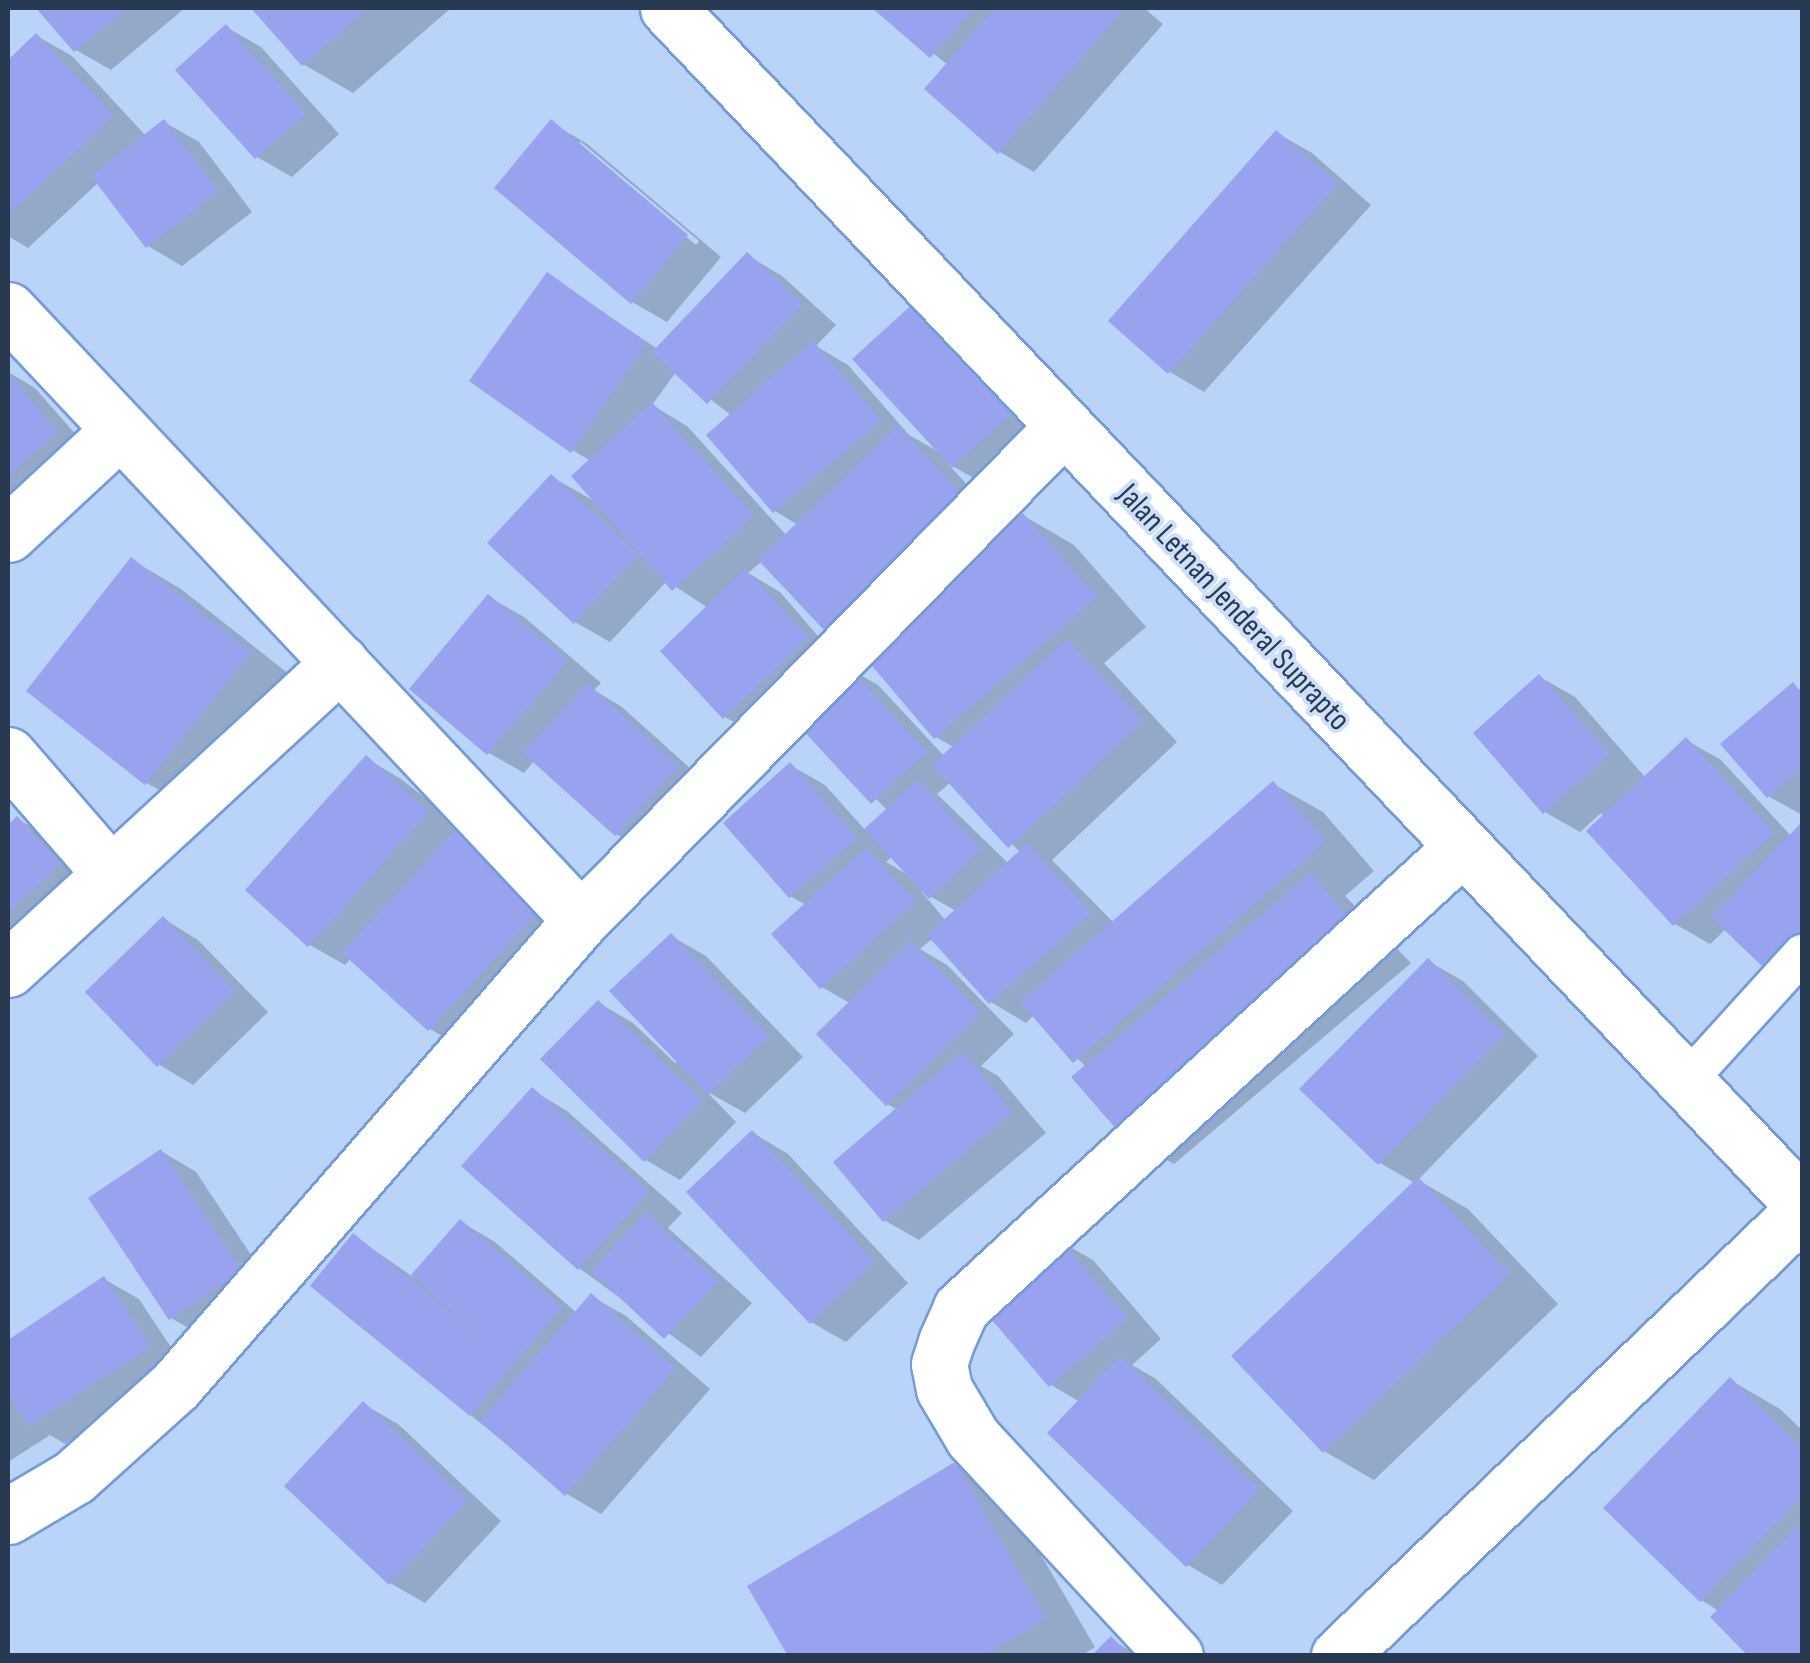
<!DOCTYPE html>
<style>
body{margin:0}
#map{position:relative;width:1810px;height:1663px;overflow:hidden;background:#b9d3f9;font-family:"Sofia Sans Condensed",sans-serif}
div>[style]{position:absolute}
.shadow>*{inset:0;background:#0003}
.building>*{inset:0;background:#99a2ee}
.roads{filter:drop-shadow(2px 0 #739cd8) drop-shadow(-2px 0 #739cd8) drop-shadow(0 2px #739cd8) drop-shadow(0 -2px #739cd8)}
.lane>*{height:38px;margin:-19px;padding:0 19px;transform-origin:19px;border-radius:19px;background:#fff}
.street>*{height:55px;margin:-27.5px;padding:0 27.5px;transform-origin:27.5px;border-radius:27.5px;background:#fff}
.secondary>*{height:55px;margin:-27.5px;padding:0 27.5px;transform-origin:27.5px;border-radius:27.5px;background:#fff}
span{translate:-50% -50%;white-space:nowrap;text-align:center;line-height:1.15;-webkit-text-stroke:8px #cedff9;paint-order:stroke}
.street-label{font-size:32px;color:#283952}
.frame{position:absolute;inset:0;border:10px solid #283952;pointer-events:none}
</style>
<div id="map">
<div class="shadow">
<i style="clip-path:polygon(40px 8px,185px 8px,111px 70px,76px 50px)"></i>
<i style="clip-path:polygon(254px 8px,451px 8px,353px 93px,303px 64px)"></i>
<i style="clip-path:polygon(876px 8px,1144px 8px,1163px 24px,1034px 172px,1000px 152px,948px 65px)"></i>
<i style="clip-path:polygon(226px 27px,261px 47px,339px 134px,292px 177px,257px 157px)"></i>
<i style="clip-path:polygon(37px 36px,72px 56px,146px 136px,164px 122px,199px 142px,252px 212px,182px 266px,148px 246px,99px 182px,28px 248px,8px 236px,8px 64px)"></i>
<i style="clip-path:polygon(evenodd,551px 123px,586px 143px,721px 257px,667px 322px,632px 302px,551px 123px,580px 141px,699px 241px,696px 245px,580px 148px,580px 141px)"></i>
<i style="clip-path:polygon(1277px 133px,1312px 153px,1371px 205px,1204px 392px,1170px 372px)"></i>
<i style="clip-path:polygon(evenodd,747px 255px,782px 276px,836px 325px,816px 346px,848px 365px,909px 435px,941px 453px,917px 304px,1048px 431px,988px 486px,947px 463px,998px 518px,762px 561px,748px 573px,780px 592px,843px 665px,878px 685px,945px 757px,955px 748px,936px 737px,1024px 516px,1074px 545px,1146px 627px,1104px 663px,1177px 742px,1052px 860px,1114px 923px,1273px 784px,1323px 812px,1374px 871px,1345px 896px,1411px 963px,1174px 1164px,1124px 1135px,1086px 1067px,1034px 1015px,1026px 1023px,991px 1002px,933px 938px,920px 949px,947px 965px,1014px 1034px,981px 1066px,998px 1076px,1046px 1133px,919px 1240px,884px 1220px,898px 1110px,887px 1104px,851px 1004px,822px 987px,775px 934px,806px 905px,790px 896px,790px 765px,825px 785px,866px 831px,888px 811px,788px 710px,760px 737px,725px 717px,708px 608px,667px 581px,610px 642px,575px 622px,552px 477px,594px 501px,591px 461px,572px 450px,548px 275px,659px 350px,747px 255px,676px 372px,732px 416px,775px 511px,798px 525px,787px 536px,687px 426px,652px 405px,676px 372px,747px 255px,951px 782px,1021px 853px,1009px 864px,937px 794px,951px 782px,747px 255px,893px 856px,910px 876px,886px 862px,893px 856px,747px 255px,921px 891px,956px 911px,946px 921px,921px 891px)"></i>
<i style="clip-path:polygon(8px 372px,35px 388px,92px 453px,8px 526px)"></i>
<i style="clip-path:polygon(132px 560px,181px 589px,299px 682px,196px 811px,147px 783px)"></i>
<i style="clip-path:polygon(489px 597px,524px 617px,601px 683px,594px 690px,622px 707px,712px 788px,651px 854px,616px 834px,535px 760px,524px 773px,489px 753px,412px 688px)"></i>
<i style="clip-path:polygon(1540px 677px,1575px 697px,1646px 778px,1686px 740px,1721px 760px,1792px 837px,1802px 826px,1802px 990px,1771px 972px,1726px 929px,1710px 944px,1675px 924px,1601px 813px,1580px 832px,1545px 812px)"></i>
<i style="clip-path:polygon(1793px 685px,1802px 691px,1802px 815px,1768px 796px)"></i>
<i style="clip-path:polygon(366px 758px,401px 779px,582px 922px,464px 1049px,430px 1029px,351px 958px,345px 965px,310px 945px)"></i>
<i style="clip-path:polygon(18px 819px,52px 839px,94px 885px,8px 965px,8px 829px)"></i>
<i style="clip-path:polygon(164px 919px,198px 940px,268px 1012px,193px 1085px,158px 1064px)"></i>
<i style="clip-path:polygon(671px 936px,706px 956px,803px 1057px,745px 1113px,706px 1091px,736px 1122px,680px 1180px,646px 1160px,599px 1003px,633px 1023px,676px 1064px)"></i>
<i style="clip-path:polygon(1428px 961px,1463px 981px,1538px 1056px,1418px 1180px,1468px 1209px,1558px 1304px,1374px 1480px,1324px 1451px,1415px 1183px,1380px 1163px,1303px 1089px)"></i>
<i style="clip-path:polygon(532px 1090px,567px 1111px,682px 1213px,668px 1228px,752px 1303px,701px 1357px,579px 1268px)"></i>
<i style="clip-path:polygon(753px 1133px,788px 1154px,908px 1283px,846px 1342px,811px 1322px)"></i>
<i style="clip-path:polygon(161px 1151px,196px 1172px,275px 1291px,206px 1338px,171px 1318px)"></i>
<i style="clip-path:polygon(461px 1222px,495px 1242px,577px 1313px,591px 1296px,626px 1316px,710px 1389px,601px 1514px,567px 1494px,314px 1286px,354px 1236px,413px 1277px)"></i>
<i style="clip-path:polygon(1058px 1240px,1093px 1260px,1161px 1339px,1132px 1365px,1156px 1379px,1293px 1511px,1222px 1585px,1188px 1565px,1080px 1402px,1051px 1385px,983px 1306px)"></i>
<i style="clip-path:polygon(104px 1279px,139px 1299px,184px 1367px,65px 1444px,50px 1435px,8px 1462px,8px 1343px)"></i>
<i style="clip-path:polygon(1730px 1380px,1780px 1409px,1802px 1430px,1802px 1656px,1752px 1656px,1719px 1611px,1701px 1600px)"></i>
<i style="clip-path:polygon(363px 1404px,398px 1424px,501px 1521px,425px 1603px,390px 1583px)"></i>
<i style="clip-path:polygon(955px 1465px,1005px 1494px,1095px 1647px,1081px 1656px,791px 1656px)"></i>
<i style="clip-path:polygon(1112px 1640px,1139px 1656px,1094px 1656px)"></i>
</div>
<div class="building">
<i style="clip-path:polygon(36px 8px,127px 8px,74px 52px)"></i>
<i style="clip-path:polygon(251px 8px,368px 8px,302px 66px)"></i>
<i style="clip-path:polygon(872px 8px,974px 8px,930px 58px)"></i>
<i style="clip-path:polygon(995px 8px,1125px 8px,998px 154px,924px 89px)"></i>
<i style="clip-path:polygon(226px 24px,306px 114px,255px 159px,175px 70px)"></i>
<i style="clip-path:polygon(36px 33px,114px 116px,8px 215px,8px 60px)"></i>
<i style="clip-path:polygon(164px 119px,219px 191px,146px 248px,91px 176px)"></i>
<i style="clip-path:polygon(551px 119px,688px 235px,631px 304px,494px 188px)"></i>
<i style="clip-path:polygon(1276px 130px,1338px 184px,1168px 374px,1108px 321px)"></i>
<i style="clip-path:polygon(747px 252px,803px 304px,707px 404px,652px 352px)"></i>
<i style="clip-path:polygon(547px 272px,647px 343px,571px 453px,469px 381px)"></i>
<i style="clip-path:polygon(916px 301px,1015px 410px,952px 468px,852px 359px)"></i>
<i style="clip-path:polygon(813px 341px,881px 420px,773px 513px,706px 435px)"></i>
<i style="clip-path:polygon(8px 373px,58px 432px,8px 476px)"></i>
<i style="clip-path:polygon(652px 402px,754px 516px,672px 591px,571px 476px)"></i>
<i style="clip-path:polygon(898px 426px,965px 497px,825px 631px,758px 560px)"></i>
<i style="clip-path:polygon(551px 474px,639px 554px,574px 624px,487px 543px)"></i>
<i style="clip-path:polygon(1023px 513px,1097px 597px,934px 739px,862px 654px)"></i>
<i style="clip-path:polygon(131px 557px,251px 652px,145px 785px,26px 691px)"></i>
<i style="clip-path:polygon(745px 569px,809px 637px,723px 719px,660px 651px)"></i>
<i style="clip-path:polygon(488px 594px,568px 661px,487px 755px,409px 689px)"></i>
<i style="clip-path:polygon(1067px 639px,1144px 721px,1008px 848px,932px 765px)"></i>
<i style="clip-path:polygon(843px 662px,927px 752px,871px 804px,787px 713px)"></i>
<i style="clip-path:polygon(1539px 674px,1610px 754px,1543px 814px,1473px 733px)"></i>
<i style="clip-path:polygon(1793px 682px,1802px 694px,1802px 767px,1767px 798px,1720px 744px)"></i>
<i style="clip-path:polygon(587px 683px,679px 766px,615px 836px,523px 753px)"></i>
<i style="clip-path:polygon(1686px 737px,1774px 833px,1673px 926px,1586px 831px)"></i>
<i style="clip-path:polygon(366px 755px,429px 812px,308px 947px,245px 890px)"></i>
<i style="clip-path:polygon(790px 762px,857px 838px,789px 898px,723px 823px)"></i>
<i style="clip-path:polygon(918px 780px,982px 849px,929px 899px,864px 829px)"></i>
<i style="clip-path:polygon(1273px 781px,1326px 841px,1073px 1063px,1020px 1002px)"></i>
<i style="clip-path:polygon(17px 816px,61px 864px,8px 913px,8px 825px)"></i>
<i style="clip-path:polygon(463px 821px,549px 901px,428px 1031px,342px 953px)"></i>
<i style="clip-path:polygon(1802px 822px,1802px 939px,1770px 974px,1711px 917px)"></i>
<i style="clip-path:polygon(1028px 843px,1091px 913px,989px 1004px,927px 935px)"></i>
<i style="clip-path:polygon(866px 848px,916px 902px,820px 989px,771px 934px)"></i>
<i style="clip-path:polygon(1311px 873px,1362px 933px,1123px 1137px,1071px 1077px)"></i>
<i style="clip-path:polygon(163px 916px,235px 991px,157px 1067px,85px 992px)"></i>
<i style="clip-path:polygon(671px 933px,770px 1036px,708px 1095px,609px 991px)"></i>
<i style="clip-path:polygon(911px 941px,981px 1013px,886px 1106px,816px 1034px)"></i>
<i style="clip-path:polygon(1428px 958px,1505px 1034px,1378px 1165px,1299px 1089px)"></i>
<i style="clip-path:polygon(598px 1000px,703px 1101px,644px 1162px,540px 1059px)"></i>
<i style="clip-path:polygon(962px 1052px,1013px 1112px,883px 1222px,833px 1162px)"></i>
<i style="clip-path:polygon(532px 1087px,649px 1191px,578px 1270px,461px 1166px)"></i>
<i style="clip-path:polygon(752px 1130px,875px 1262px,810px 1324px,686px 1192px)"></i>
<i style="clip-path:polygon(161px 1149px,242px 1271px,169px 1320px,88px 1198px)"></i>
<i style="clip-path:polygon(1418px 1177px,1510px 1274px,1323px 1453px,1231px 1356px)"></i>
<i style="clip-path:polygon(646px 1213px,719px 1281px,664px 1339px,591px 1271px)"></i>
<i style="clip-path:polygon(460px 1219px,562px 1307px,470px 1416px,310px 1286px,353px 1233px,484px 1340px,411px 1275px)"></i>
<i style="clip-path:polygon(1058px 1237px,1128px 1318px,1049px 1387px,980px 1306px)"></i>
<i style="clip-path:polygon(104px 1276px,151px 1347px,28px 1426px,8px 1394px,8px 1340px)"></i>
<i style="clip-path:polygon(591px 1293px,676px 1368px,565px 1496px,480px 1421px)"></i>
<i style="clip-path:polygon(1120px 1356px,1260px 1489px,1186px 1567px,1047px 1433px)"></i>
<i style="clip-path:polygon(1730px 1377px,1802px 1448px,1802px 1496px,1700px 1602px,1603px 1508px)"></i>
<i style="clip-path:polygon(363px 1401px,468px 1500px,389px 1585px,284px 1486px)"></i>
<i style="clip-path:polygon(955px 1462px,1046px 1618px,984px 1656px,788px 1656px,747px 1586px)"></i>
<i style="clip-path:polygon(1802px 1522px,1802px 1656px,1748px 1656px,1710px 1617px)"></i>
<i style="clip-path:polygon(1111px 1636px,1129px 1656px,1091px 1656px)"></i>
</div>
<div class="roads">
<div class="lane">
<i style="left:1686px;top:1082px;width:173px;rotate:-47.8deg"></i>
</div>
<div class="street">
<i style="left:8px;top:310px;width:837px;rotate:46.79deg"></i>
<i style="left:8px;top:534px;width:153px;rotate:-42.9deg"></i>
<i style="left:8px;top:755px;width:157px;rotate:49.1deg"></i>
<i style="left:8px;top:969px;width:452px;rotate:-42.7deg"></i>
<i style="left:8px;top:1516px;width:77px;rotate:-30.6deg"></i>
<i style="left:74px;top:1477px;width:137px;rotate:-42deg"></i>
<i style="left:176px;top:1385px;width:617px;rotate:-48.95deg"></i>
<i style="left:581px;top:920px;width:689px;rotate:-45.65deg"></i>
<i style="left:1175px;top:1656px;width:297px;rotate:-132.8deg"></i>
<i style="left:973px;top:1438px;width:57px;rotate:-120.6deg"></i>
<i style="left:944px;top:1389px;width:25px;rotate:-101deg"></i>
<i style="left:939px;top:1364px;width:23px;rotate:-72deg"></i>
<i style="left:946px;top:1342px;width:37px;rotate:-66deg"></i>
<i style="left:961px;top:1308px;width:679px;rotate:-42.61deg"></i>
<i style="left:1339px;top:1656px;width:642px;rotate:-43.86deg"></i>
</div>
<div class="secondary">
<i style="left:668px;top:8px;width:1648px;rotate:46.52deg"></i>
</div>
</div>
<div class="street-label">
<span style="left:1233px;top:608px;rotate:47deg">Jalan Letnan Jenderal Suprapto</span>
</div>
<div class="frame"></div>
</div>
